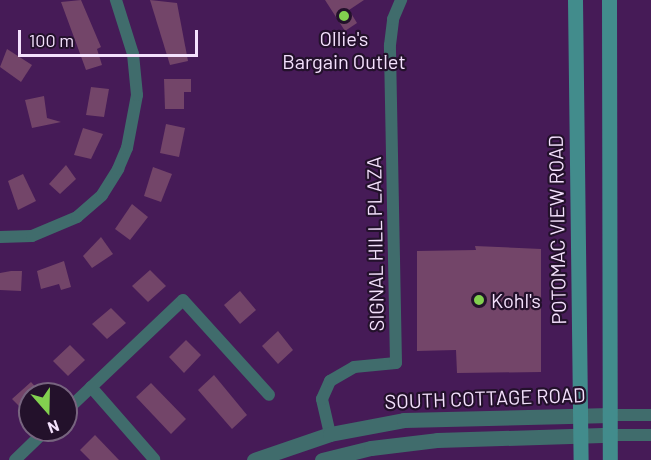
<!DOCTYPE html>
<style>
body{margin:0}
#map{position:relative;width:651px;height:460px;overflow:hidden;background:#461b57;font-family:Barlow,sans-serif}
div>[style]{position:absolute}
.building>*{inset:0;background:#734569}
.minor>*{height:12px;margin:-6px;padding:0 6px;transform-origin:6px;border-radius:6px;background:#406c6c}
.tertiary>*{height:15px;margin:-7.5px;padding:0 7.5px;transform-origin:7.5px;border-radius:7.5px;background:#406c6c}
.secondary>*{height:15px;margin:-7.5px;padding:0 7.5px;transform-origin:7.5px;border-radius:7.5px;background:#428c8c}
.dots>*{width:16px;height:16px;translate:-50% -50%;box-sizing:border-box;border:3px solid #23112b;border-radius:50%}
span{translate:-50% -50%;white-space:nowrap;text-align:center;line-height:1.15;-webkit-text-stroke:4.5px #23112b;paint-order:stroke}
.poi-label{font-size:20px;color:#f4e1fd}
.left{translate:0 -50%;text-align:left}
.street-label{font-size:20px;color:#f4e1fd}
.north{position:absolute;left:18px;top:382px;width:60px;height:60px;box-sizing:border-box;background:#23112b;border:2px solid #77647f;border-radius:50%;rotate:160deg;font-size:16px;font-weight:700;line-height:24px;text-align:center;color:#f4e1fd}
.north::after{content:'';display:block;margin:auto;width:21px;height:27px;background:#82d04f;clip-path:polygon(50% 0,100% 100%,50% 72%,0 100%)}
.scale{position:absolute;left:18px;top:30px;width:180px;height:27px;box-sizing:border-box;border:3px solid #f4e1fd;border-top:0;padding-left:8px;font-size:18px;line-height:21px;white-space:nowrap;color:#f4e1fd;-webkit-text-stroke:4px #23112b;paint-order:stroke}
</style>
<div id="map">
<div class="building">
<i style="clip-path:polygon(81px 0,101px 47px,97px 49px,102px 65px,86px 70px,61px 2px)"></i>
<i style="clip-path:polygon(150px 0,177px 3px,188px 61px,170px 65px)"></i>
<i style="clip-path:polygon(325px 0,364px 0,349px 10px,357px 23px,345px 31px)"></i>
<i style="clip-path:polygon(7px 49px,32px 65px,21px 82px,0 67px)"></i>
<i style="clip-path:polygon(164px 79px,191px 79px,191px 92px,184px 92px,184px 109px,165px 109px)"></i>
<i style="clip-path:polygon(91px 87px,109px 89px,104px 117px,86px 115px)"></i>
<i style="clip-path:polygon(44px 96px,47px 118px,61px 122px,32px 128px,25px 100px)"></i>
<i style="clip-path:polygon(166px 124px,185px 128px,179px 157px,160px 153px)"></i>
<i style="clip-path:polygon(83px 128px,103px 134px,91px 159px,74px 155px)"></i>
<i style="clip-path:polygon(66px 165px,76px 179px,60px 194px,49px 184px)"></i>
<i style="clip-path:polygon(153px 167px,172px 174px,161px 202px,144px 196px)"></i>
<i style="clip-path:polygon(23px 174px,36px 201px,18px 210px,8px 181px)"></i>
<i style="clip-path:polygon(132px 204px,148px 217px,130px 240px,115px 229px)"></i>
<i style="clip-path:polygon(101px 237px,113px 254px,92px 268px,83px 256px)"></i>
<i style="clip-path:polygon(475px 246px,541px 249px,541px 372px,457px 373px,456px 350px,417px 351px,417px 251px,476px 250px)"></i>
<i style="clip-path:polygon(64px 261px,71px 287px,61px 290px,59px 284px,41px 289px,37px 271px)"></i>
<i style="clip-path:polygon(150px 270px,166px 286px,148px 302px,132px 286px)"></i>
<i style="clip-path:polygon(11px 271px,22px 271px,21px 291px,0 290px,0 273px)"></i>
<i style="clip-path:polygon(240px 291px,256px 310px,240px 324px,224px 305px)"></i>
<i style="clip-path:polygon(111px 308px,126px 323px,107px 339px,92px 324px)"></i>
<i style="clip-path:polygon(278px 331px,293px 350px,278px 364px,262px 346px)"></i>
<i style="clip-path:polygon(186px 340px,201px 355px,184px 373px,169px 357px)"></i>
<i style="clip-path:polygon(70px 345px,85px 360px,68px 376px,53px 361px)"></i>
<i style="clip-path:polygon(214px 375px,247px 415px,232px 429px,198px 390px)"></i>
<i style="clip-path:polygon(31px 382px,42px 394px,30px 394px,30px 417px,12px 399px)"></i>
<i style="clip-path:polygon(151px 383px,186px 419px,171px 434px,136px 397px)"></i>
<i style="clip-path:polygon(95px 435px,119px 460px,90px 460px,80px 450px)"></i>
</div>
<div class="minor">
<i style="left:0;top:237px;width:32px;rotate:-2deg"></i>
<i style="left:32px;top:236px;width:49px;rotate:-22.9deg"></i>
<i style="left:77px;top:217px;width:33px;rotate:-41deg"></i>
<i style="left:102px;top:195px;width:31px;rotate:-58deg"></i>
<i style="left:118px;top:169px;width:23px;rotate:-67deg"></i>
<i style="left:127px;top:148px;width:54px;rotate:-79.3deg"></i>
<i style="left:137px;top:95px;width:41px;rotate:-95.6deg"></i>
<i style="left:133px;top:54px;width:57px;rotate:-107.5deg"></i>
<i style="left:91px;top:387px;width:96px;rotate:48.8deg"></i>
<i style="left:66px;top:411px;width:161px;rotate:-43.5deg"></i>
<i style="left:183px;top:300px;width:128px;rotate:47.8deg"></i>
<i style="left:610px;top:415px;width:41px"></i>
<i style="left:330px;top:434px;width:36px;rotate:-103deg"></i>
<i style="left:322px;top:399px;width:20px;rotate:-66deg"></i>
<i style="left:330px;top:381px;width:28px;rotate:-30deg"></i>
<i style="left:354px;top:367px;width:42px;rotate:-5.4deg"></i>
<i style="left:396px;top:363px;width:318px;rotate:-91.1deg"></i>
<i style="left:390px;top:45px;width:26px;rotate:-83deg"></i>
<i style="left:393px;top:19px;width:21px;rotate:-67deg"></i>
<i style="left:610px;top:435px;width:41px"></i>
<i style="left:15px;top:460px;width:43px;rotate:-44.1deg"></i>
</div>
<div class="tertiary">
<i style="left:254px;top:460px;width:80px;rotate:-18.9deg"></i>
<i style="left:330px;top:434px;width:75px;rotate:-10.7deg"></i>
<i style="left:404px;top:420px;width:206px;rotate:-1.4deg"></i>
<i style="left:322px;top:460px;width:50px;rotate:-13.8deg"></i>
<i style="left:371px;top:448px;width:66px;rotate:-6.9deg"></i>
<i style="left:437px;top:440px;width:173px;rotate:-1.7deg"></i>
</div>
<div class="secondary">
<i style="left:575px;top:0;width:460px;rotate:89.3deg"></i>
<i style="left:609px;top:0;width:460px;rotate:89.9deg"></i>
</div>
<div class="dots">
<i style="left:344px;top:16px;background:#82d04f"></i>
<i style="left:479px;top:300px;background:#82d04f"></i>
</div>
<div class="poi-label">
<span style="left:344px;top:50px">Ollie's<br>Bargain Outlet</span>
<span class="left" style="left:491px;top:300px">Kohl's</span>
</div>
<div class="street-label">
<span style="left:557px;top:230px;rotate:-91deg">POTOMAC VIEW ROAD</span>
<span style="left:375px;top:244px;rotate:-91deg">SIGNAL HILL PLAZA</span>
<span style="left:485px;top:398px;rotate:-2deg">SOUTH COTTAGE ROAD</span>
</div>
<div class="north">N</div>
<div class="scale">100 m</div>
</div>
